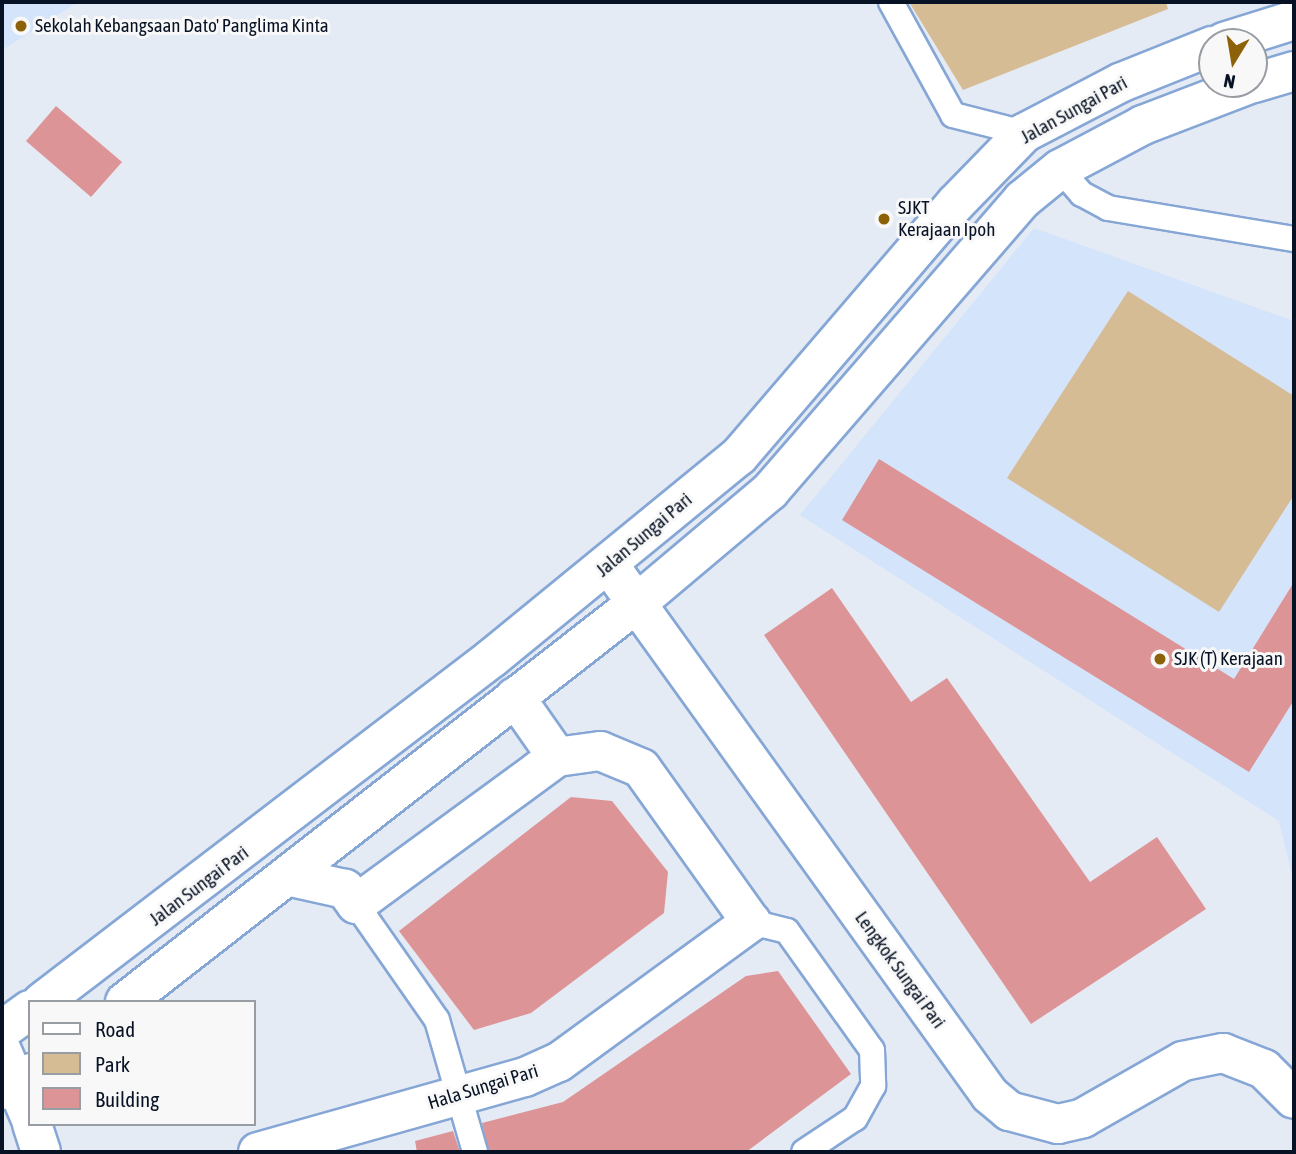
<!DOCTYPE html>
<style>
body{margin:0}
#map{position:relative;width:1296px;height:1154px;overflow:hidden;background:#e4ebf5;font-family:"Asap Condensed",sans-serif}
div>[style]{position:absolute}
.built>*{inset:0;background:#d4e4fb}
.green>*{inset:0;background:#d6bc95}
.building>*{inset:0;background:#dd9496}
.roads{filter:drop-shadow(2px 0 #86a7d6) drop-shadow(-2px 0 #86a7d6) drop-shadow(0 2px #86a7d6) drop-shadow(0 -2px #86a7d6)}
.lane>*{height:24px;margin:-12px;padding:0 12px;transform-origin:12px;border-radius:12px;background:#fff}
.street>*{height:38px;margin:-19px;padding:0 19px;transform-origin:19px;border-radius:19px;background:#fff}
.secondary>*{height:38px;margin:-19px;padding:0 19px;transform-origin:19px;border-radius:19px;background:#fff}
.dots>*{width:19px;height:19px;translate:-50% -50%;box-sizing:border-box;border:4px solid #f8f8f8;border-radius:50%}
span{translate:-50% -50%;white-space:nowrap;text-align:center;line-height:1.15;-webkit-text-stroke:6px #f8f8f8;paint-order:stroke}
.poi-label{font-size:19px;color:#071224}
.left{translate:0 -50%;text-align:left}
.street-label{font-size:19px;color:#071224}
.frame{position:absolute;inset:0;border:4px solid #071224;pointer-events:none}
.legend{position:absolute;left:28px;top:1000px;width:228px;height:126px;box-sizing:border-box;background:#f8f8f8;border:2px solid #989ca3;margin:0;padding:9px 12px;list-style:none;font-size:21px;color:#071224}
.legend li{display:flex;align-items:center;gap:14px;height:35px}
.legend b{width:35px;border:2px solid #989ca3}
.north{position:absolute;left:1198px;top:28px;width:70px;height:70px;box-sizing:border-box;background:#f8f8f8;border:2px solid #989ca3;border-radius:50%;rotate:191deg;font-size:19px;font-weight:700;line-height:28px;text-align:center;color:#071224}
.north::after{content:'';display:block;margin:auto;width:24px;height:32px;background:#8d6107;clip-path:polygon(50% 0,100% 100%,50% 72%,0 100%)}
</style>
<div id="map">
<div class="built">
<i style="clip-path:polygon(2px 2px,78px 2px,2px 50px)"></i>
<i style="clip-path:polygon(1034px 228px,1294px 321px,1294px 884px,1279px 821px,800px 515px)"></i>
</div>
<div class="green">
<i style="clip-path:polygon(909px 2px,1166px 2px,1168px 9px,963px 90px)"></i>
<i style="clip-path:polygon(1128px 291px,1294px 396px,1294px 495px,1219px 612px,1007px 478px)"></i>
</div>
<div class="building">
<i style="clip-path:polygon(56px 106px,122px 162px,91px 197px,26px 141px)"></i>
<i style="clip-path:polygon(879px 459px,1234px 679px,1294px 582px,1294px 700px,1249px 772px,842px 520px)"></i>
<i style="clip-path:polygon(832px 588px,911px 702px,947px 678px,1090px 882px,1157px 837px,1206px 909px,1031px 1024px,764px 635px)"></i>
<i style="clip-path:polygon(571px 797px,612px 801px,668px 872px,664px 913px,531px 1013px,474px 1030px,399px 931px)"></i>
<i style="clip-path:polygon(778px 971px,851px 1074px,746px 1152px,489px 1152px,482px 1123px,563px 1102px,746px 976px)"></i>
<i style="clip-path:polygon(453px 1131px,460px 1152px,417px 1152px,415px 1141px)"></i>
</div>
<div class="roads">
<div class="lane">
<i style="left:891px;top:2px;width:129px;rotate:61.2deg"></i>
<i style="left:953px;top:115px;width:73px;rotate:14.2deg"></i>
<i style="left:1060px;top:169px;width:33px;rotate:49deg"></i>
<i style="left:1082px;top:194px;width:30px;rotate:28deg"></i>
<i style="left:1108px;top:208px;width:189px;rotate:9.5deg"></i>
<i style="left:356px;top:904px;width:141px;rotate:55.1deg"></i>
<i style="left:437px;top:1020px;width:137px;rotate:73.9deg"></i>
<i style="left:751px;top:922px;width:37px;rotate:14deg"></i>
<i style="left:787px;top:931px;width:146px;rotate:54.5deg"></i>
<i style="left:872px;top:1050px;width:36px;rotate:88deg"></i>
<i style="left:873px;top:1086px;width:37px;rotate:119deg"></i>
<i style="left:855px;top:1118px;width:61px;rotate:146.3deg"></i>
</div>
<div class="street">
<i style="left:609px;top:565px;width:653px;rotate:54.29deg"></i>
<i style="left:990px;top:1095px;width:25px;rotate:40deg"></i>
<i style="left:1009px;top:1111px;width:51px;rotate:14.9deg"></i>
<i style="left:1058px;top:1124px;width:26px;rotate:-13deg"></i>
<i style="left:1083px;top:1118px;width:115px;rotate:-29.7deg"></i>
<i style="left:1183px;top:1061px;width:41px;rotate:-11.3deg"></i>
<i style="left:1223px;top:1053px;width:44px;rotate:21.3deg"></i>
<i style="left:1264px;top:1069px;width:42px;rotate:45deg"></i>
<i style="left:515px;top:697px;width:73px;rotate:55deg"></i>
<i style="left:2px;top:1051px;width:72px;rotate:67deg"></i>
<i style="left:32px;top:1124px;width:29px;rotate:72deg"></i>
<i style="left:258px;top:1152px;width:277px;rotate:-15.7deg"></i>
<i style="left:525px;top:1077px;width:37px;rotate:-24deg"></i>
<i style="left:559px;top:1062px;width:238px;rotate:-36.1deg"></i>
<i style="left:751px;top:922px;width:189px;rotate:-125.5deg"></i>
<i style="left:641px;top:768px;width:44px;rotate:-157.5deg"></i>
<i style="left:600px;top:751px;width:43px;rotate:172.1deg"></i>
<i style="left:557px;top:757px;width:249px;rotate:143.8deg"></i>
<i style="left:356px;top:904px;width:19px;rotate:-126deg"></i>
<i style="left:345px;top:889px;width:59px;rotate:-167.4deg"></i>
</div>
<div class="secondary">
<i style="left:1224px;top:42px;width:73px;rotate:-17.4deg"></i>
<i style="left:1254px;top:83px;width:42px;rotate:-16.7deg"></i>
<i style="left:42px;top:1002px;width:566px;rotate:-37.4deg"></i>
<i style="left:492px;top:658px;width:319px;rotate:-39.3deg"></i>
<i style="left:739px;top:456px;width:332px;rotate:-49.4deg"></i>
<i style="left:955px;top:204px;width:99px;rotate:-45.8deg"></i>
<i style="left:1024px;top:133px;width:110px;rotate:-27.5deg"></i>
<i style="left:1122px;top:82px;width:97px;rotate:-21.8deg"></i>
<i style="left:125px;top:1002px;width:649px;rotate:-37.93deg"></i>
<i style="left:637px;top:603px;width:174px;rotate:-40.1deg"></i>
<i style="left:770px;top:491px;width:385px;rotate:-49.1deg"></i>
<i style="left:1022px;top:200px;width:49px;rotate:-39.2deg"></i>
<i style="left:1060px;top:169px;width:94px;rotate:-27.9deg"></i>
<i style="left:1143px;top:125px;width:115px;rotate:-21deg"></i>
<i style="left:2px;top:1030px;width:34px;rotate:-36deg"></i>
<i style="left:2px;top:1090px;width:33px;rotate:-31deg"></i>
</div>
</div>
<div class="dots">
<i style="left:21px;top:26px;background:#8d6107"></i>
<i style="left:884px;top:219px;background:#8d6107"></i>
<i style="left:1160px;top:659px;background:#8d6107"></i>
</div>
<div class="poi-label">
<span class="left" style="left:35px;top:26px">Sekolah Kebangsaan Dato' Panglima Kinta</span>
<span class="left" style="left:898px;top:219px">SJKT<br>Kerajaan Ipoh</span>
<span class="left" style="left:1174px;top:659px">SJK (T) Kerajaan</span>
</div>
<div class="street-label">
<span style="left:1074px;top:110px;rotate:-29deg">Jalan Sungai Pari</span>
<span style="left:644px;top:535px;rotate:-40deg">Jalan Sungai Pari</span>
<span style="left:199px;top:886px;rotate:-37deg">Jalan Sungai Pari</span>
<span style="left:900px;top:970px;rotate:54deg">Lengkok Sungai Pari</span>
<span style="left:483px;top:1087px;rotate:-17deg">Hala Sungai Pari</span>
</div>
<div class="frame"></div>
<ul class="legend">
<li><b style="height:9px;background:#fff"></b>Road</li>
<li><b style="height:19px;background:#d6bc95"></b>Park</li>
<li><b style="height:19px;background:#dd9496"></b>Building</li>
</ul>
<div class="north">N</div>
</div>
